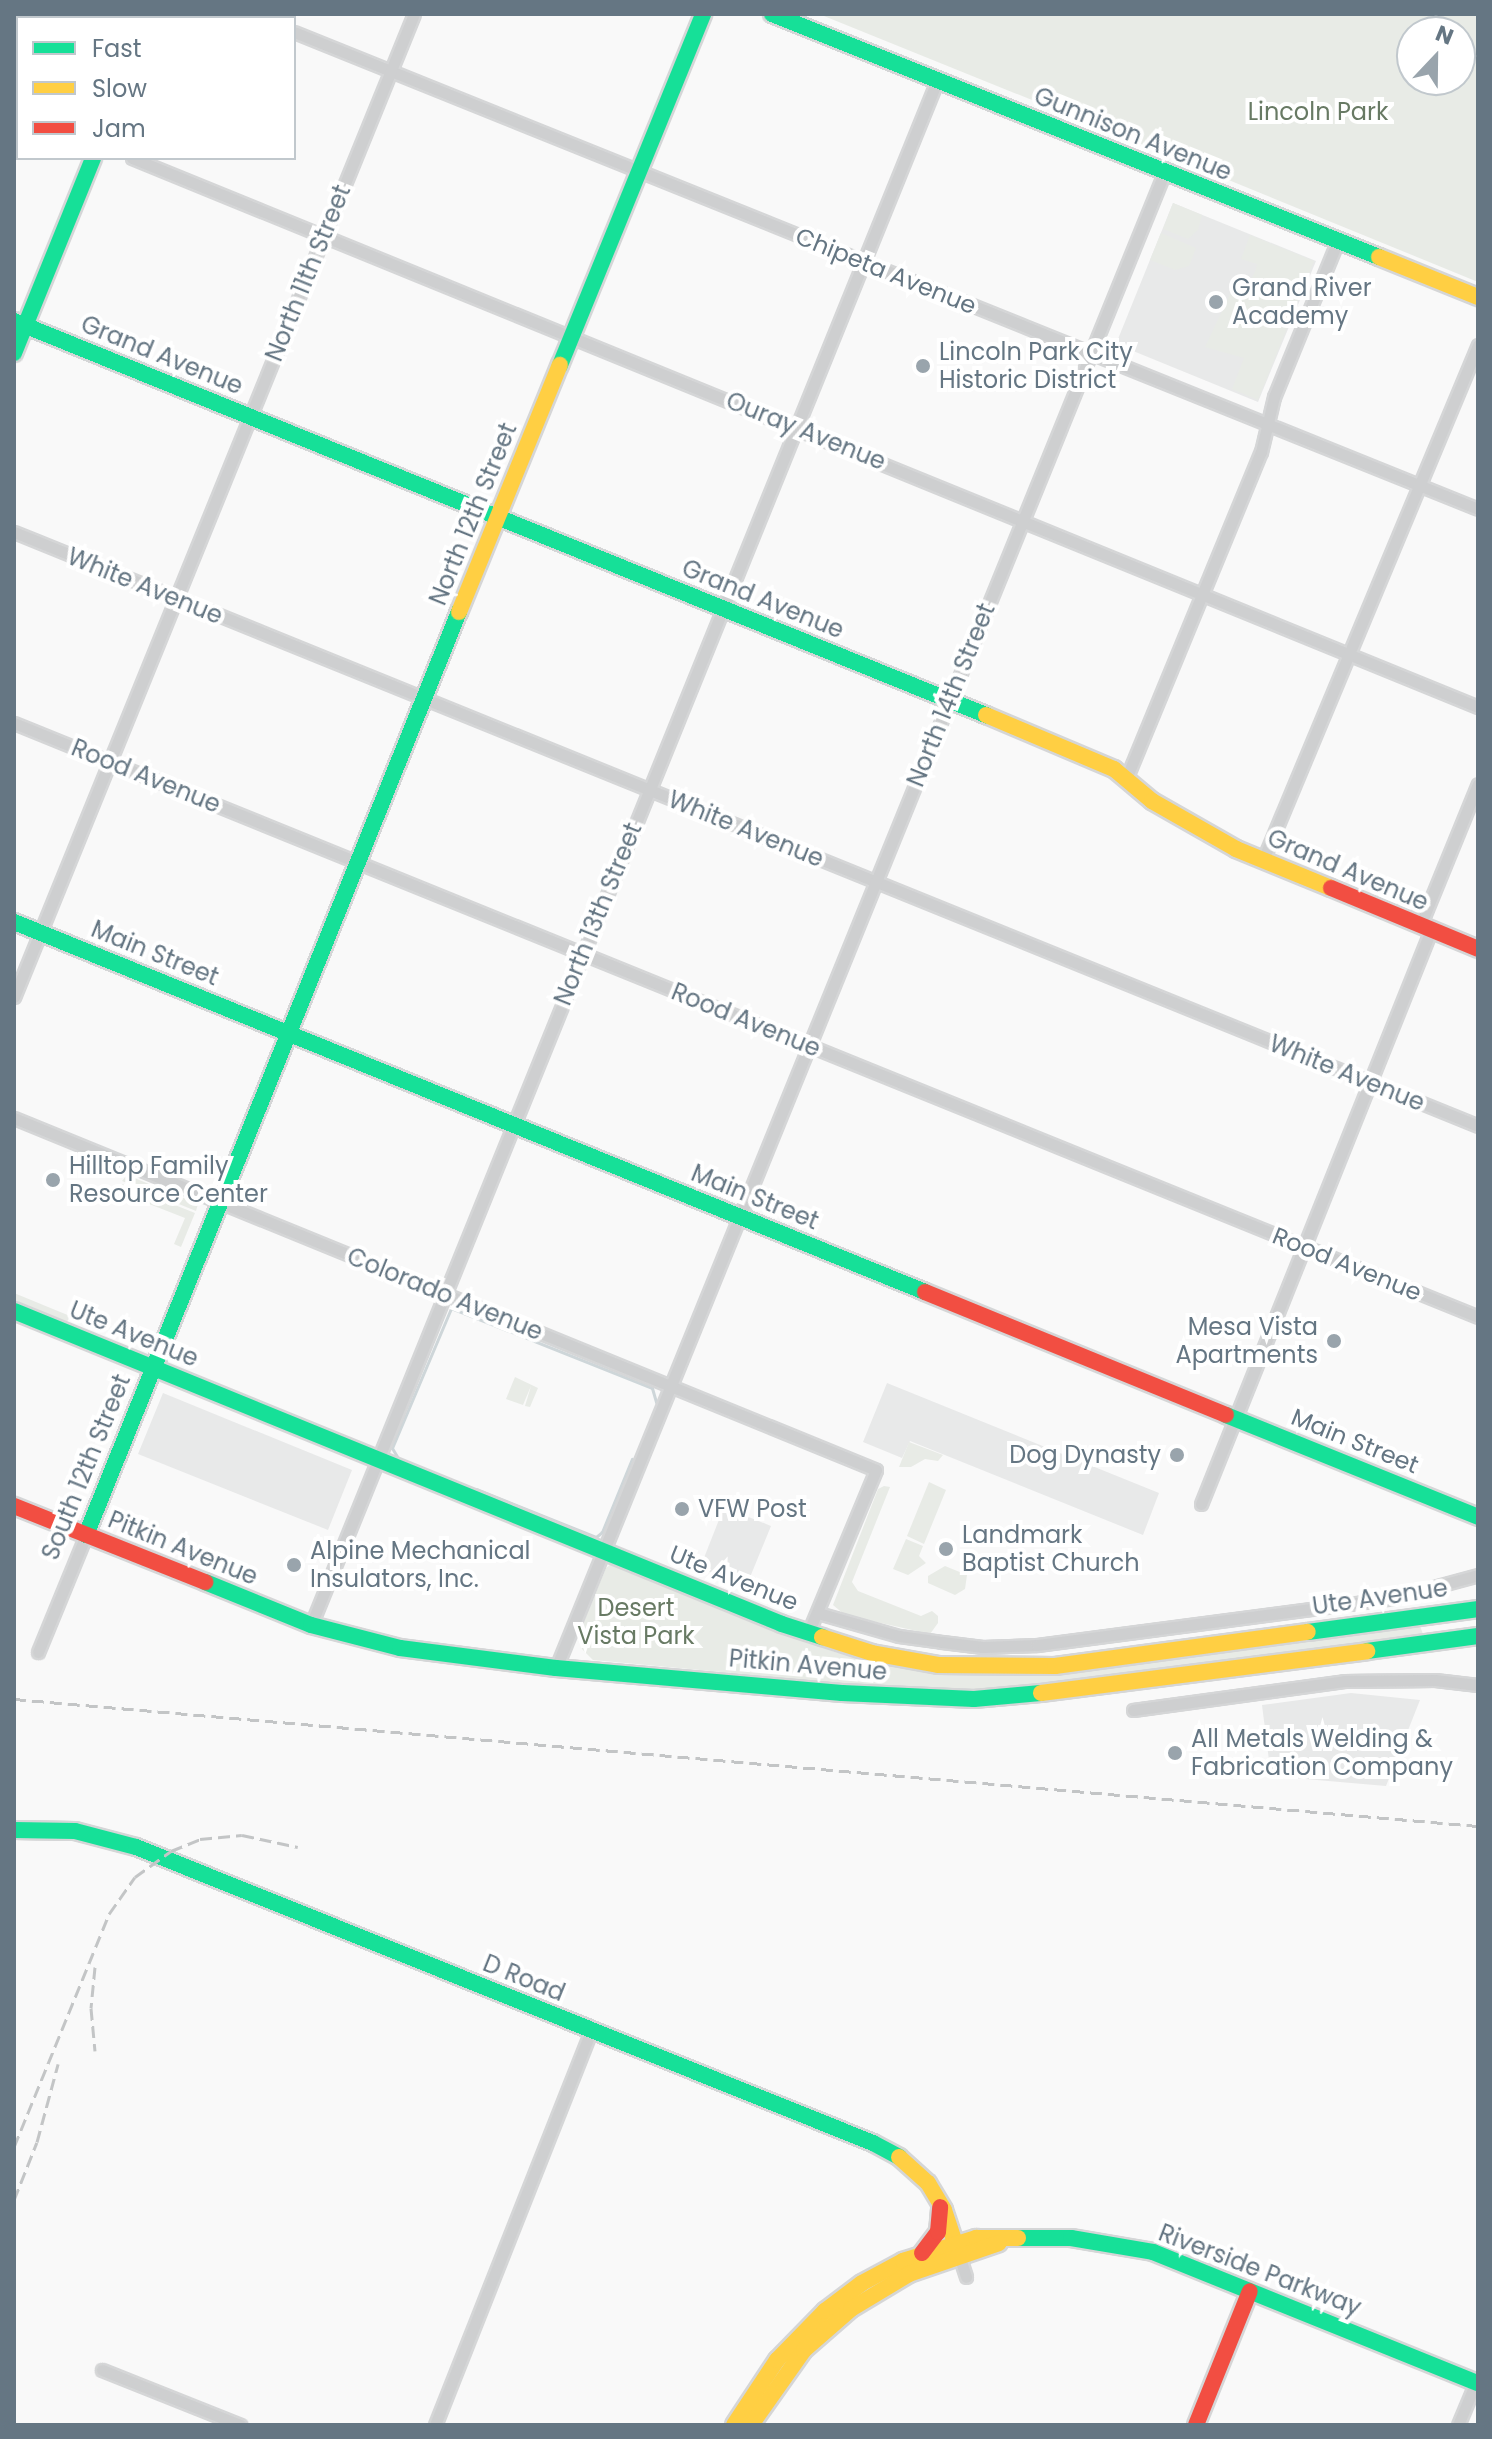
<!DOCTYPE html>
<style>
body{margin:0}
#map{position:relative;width:1492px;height:2439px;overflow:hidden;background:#f9f9f9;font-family:Poppins,sans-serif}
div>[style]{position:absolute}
.built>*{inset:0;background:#e8e9e9}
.green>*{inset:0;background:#e8ebe6}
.stream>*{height:3px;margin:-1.5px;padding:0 1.5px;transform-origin:1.5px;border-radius:1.5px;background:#ced6d9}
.roads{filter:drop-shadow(2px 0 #d5d6d7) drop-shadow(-2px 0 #d5d6d7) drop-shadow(0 2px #d5d6d7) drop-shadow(0 -2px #d5d6d7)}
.street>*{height:11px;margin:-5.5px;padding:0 5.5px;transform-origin:5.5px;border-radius:5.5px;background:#cecfd0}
.fast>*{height:16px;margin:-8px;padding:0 8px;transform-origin:8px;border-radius:8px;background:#16e098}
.slow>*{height:16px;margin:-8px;padding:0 8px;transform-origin:8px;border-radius:8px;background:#ffcf43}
.jam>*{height:16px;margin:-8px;padding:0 8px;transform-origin:8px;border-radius:8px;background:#f24e42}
.rail>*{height:3px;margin-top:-1.5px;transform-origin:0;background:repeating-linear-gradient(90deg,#c3c5c6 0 12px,transparent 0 18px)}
.dots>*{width:22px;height:22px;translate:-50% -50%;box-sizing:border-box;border:4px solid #fff;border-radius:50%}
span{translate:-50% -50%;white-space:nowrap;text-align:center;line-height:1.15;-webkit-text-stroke:8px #fff;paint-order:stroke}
.park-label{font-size:24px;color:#687a64}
.street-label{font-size:24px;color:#657683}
.poi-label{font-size:24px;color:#657683}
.left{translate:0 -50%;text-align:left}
.right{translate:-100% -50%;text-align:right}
.frame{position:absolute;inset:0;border:16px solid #657683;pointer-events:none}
.legend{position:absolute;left:16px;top:16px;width:280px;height:144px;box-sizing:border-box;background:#fff;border:2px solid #c1c8cd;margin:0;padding:10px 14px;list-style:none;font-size:24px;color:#657683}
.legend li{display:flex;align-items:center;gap:16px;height:40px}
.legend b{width:40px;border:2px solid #c1c8cd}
.north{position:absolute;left:1396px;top:16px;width:80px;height:80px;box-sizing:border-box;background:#fff;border:2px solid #c1c8cd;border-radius:50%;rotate:22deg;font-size:22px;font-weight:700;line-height:32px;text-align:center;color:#657683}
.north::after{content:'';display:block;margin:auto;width:28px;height:36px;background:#99a4ac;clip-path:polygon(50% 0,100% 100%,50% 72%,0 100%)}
</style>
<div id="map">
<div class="built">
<i style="clip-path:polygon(1173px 203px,1316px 261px,1258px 402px,1116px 344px)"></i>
<i style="clip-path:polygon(887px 1383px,1159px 1493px,1143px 1535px,910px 1441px,902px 1458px,863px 1442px)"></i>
<i style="clip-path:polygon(163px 1393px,352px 1470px,328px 1530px,138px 1454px)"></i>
<i style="clip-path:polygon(724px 1507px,771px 1526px,746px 1587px,700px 1568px)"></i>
<i style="clip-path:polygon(1351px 1693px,1420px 1700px,1386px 1786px,1271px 1776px,1262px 1705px)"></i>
</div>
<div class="green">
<i style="clip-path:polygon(evenodd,819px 14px,1478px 14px,1478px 282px,1126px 138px,819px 14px,1412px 32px,1460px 32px,1460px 80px,1412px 80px,1412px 32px)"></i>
<i style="clip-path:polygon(1173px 203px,1202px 215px,1198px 230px,1188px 239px,1163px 229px)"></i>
<i style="clip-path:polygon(1161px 233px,1196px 248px,1189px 266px,1175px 270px,1150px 260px)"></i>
<i style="clip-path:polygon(1250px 235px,1314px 261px,1258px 400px,1232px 389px,1244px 358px,1205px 347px,1230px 294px,1242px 299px,1256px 269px,1257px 264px,1241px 259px)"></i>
<i style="clip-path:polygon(127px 1175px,198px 1204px,196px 1211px,122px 1181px)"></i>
<i style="clip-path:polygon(122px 1184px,195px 1213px,181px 1247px,174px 1244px,185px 1218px,121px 1193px)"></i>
<i style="clip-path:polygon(14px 1293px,70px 1316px,67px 1322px,14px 1301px)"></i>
<i style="clip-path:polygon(515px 1377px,538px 1388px,530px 1407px,525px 1406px,531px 1386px,523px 1405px,506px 1399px)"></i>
<i style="clip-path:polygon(909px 1442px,943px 1455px,938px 1461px,925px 1459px,911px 1467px,899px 1467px)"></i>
<i style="clip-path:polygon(929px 1482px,946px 1490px,924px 1544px,907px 1536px)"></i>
<i style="clip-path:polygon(884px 1486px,890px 1487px,852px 1582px,858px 1591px,921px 1616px,932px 1611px,938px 1616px,938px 1623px,930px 1634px,845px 1615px,833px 1605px,878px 1489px)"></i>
<i style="clip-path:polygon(906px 1539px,923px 1546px,919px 1556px,926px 1563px,908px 1575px,893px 1569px)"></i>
<i style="clip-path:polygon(611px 1564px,835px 1652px,892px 1666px,959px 1675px,1067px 1674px,1420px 1626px,1423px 1634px,1137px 1675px,975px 1690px,848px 1684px,593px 1660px,582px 1649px,579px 1633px,606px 1568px)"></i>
<i style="clip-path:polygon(945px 1566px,967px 1575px,965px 1589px,955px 1595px,928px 1583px,928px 1576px)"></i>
</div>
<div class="stream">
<i style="left:398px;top:1458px;width:12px;rotate:-121deg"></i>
<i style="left:392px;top:1448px;width:152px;rotate:-67.1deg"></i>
<i style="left:451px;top:1308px;width:216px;rotate:21.7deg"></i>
<i style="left:652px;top:1388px;width:15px;rotate:74deg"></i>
<i style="left:476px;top:1489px;width:129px;rotate:21.8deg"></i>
<i style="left:596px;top:1537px;width:8px;rotate:-40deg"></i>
<i style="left:602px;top:1532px;width:79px;rotate:-67.7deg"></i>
</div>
<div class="roads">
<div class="street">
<i style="left:250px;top:14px;width:11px;rotate:22deg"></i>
<i style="left:294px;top:32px;width:1276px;rotate:21.94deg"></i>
<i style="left:14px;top:110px;width:4px;rotate:27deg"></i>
<i style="left:132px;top:158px;width:1454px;rotate:22.19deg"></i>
<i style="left:14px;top:532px;width:1580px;rotate:22.08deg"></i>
<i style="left:14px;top:723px;width:1580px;rotate:22.08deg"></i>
<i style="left:1126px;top:779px;width:354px;rotate:-67.6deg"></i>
<i style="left:1261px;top:452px;width:57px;rotate:-76.7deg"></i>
<i style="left:1274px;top:397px;width:170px;rotate:-67.8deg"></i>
<i style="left:1263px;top:860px;width:558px;rotate:-67.34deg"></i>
<i style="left:1420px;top:926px;width:153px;rotate:-67.8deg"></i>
<i style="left:14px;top:997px;width:1061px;rotate:-67.86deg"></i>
<i style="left:14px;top:1118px;width:931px;rotate:22.21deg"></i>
<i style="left:876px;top:1470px;width:177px;rotate:112.6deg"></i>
<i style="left:1201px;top:1504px;width:618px;rotate:-68.16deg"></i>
<i style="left:818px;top:1613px;width:84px;rotate:15.9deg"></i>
<i style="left:899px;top:1636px;width:43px;rotate:7.9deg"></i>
<i style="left:942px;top:1642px;width:41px;rotate:7deg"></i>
<i style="left:983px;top:1647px;width:54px;rotate:-2.1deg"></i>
<i style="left:1037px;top:1645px;width:359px;rotate:-7.5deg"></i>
<i style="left:1393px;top:1598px;width:88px;rotate:-15.1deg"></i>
<i style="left:311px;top:1625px;width:1666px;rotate:-67.93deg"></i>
<i style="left:38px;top:1652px;width:126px;rotate:-67.7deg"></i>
<i style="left:556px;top:1668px;width:1613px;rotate:-67.86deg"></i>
<i style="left:1133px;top:1710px;width:213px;rotate:-7.8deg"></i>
<i style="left:1344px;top:1681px;width:91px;rotate:-0.6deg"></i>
<i style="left:1435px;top:1680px;width:43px;rotate:6.6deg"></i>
<i style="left:959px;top:2255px;width:23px;rotate:72deg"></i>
<i style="left:102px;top:2370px;width:149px;rotate:21.7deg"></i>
<i style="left:435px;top:2425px;width:425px;rotate:-68.4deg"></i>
<i style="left:1458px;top:2425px;width:47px;rotate:-67.3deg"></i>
</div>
<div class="fast">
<i style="left:772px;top:14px;width:654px;rotate:21.82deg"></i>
<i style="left:150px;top:18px;width:4px;rotate:-76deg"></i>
<i style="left:14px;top:321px;width:1049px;rotate:22.07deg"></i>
<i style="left:14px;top:353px;width:210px;rotate:-67.9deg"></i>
<i style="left:560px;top:365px;width:379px;rotate:-67.8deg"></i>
<i style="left:14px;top:922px;width:983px;rotate:22.1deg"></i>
<i style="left:14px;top:1311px;width:829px;rotate:22.17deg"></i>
<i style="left:782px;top:1624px;width:42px;rotate:18deg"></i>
<i style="left:1226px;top:1415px;width:272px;rotate:22deg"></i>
<i style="left:86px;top:1535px;width:996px;rotate:-68deg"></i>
<i style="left:205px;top:1582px;width:114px;rotate:22.1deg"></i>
<i style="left:311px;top:1625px;width:92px;rotate:14.5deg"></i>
<i style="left:400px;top:1648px;width:157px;rotate:7.3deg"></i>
<i style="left:556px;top:1668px;width:287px;rotate:5deg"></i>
<i style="left:842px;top:1693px;width:132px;rotate:2.6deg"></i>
<i style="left:974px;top:1699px;width:67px;rotate:-5.1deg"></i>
<i style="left:1308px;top:1632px;width:172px;rotate:-7.7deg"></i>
<i style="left:1367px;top:1651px;width:112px;rotate:-7.7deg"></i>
<i style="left:14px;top:1830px;width:61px;rotate:0.9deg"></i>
<i style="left:75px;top:1831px;width:63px;rotate:14.7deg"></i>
<i style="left:136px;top:1847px;width:794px;rotate:21.88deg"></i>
<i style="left:873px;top:2143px;width:30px;rotate:28deg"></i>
<i style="left:1018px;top:2238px;width:53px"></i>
<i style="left:1071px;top:2238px;width:83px;rotate:9.7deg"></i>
<i style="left:1153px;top:2252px;width:350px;rotate:22deg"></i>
</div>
<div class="slow">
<i style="left:1379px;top:257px;width:107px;rotate:22deg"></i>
<i style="left:459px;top:612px;width:267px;rotate:-67.8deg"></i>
<i style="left:986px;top:715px;width:139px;rotate:22.9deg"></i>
<i style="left:1114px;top:769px;width:50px;rotate:40.1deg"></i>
<i style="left:1152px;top:801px;width:97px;rotate:29.7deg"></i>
<i style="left:1236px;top:849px;width:103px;rotate:22.3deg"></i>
<i style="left:822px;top:1637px;width:52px;rotate:17.7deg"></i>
<i style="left:872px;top:1653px;width:67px;rotate:10.3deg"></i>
<i style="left:938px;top:1665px;width:117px;rotate:0.5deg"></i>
<i style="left:1055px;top:1666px;width:255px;rotate:-7.7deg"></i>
<i style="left:1041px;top:1693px;width:329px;rotate:-7.3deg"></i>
<i style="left:899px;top:2157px;width:39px;rotate:42deg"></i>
<i style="left:928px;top:2183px;width:31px;rotate:59deg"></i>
<i style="left:944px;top:2210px;width:47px;rotate:71.6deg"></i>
<i style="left:734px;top:2425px;width:78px;rotate:-56.5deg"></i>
<i style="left:777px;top:2360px;width:69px;rotate:-45.6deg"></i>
<i style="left:825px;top:2311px;width:46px;rotate:-37.1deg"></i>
<i style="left:862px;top:2283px;width:47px;rotate:-28.2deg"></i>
<i style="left:903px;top:2261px;width:77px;rotate:-17.5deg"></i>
<i style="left:976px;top:2238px;width:42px"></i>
<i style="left:751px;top:2425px;width:92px;rotate:-54.8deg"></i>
<i style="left:804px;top:2350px;width:62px;rotate:-41.1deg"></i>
<i style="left:851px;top:2309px;width:68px;rotate:-31.1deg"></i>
<i style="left:909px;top:2274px;width:95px;rotate:-19deg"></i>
</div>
<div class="jam">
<i style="left:1331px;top:888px;width:159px;rotate:22.5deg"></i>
<i style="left:925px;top:1292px;width:325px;rotate:22.2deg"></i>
<i style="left:14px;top:1506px;width:206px;rotate:21.7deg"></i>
<i style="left:922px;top:2253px;width:26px;rotate:-53deg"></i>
<i style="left:938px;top:2232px;width:25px;rotate:-85deg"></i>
<i style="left:1196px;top:2425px;width:144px;rotate:-68.1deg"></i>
</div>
</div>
<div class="rail">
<i style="left:14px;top:1699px;width:1469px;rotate:4.96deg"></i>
<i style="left:95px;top:1967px;width:41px;rotate:95.6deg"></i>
<i style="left:91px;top:2008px;width:43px;rotate:84.7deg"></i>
<i style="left:14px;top:2147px;width:252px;rotate:-67.8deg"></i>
<i style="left:109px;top:1914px;width:45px;rotate:-54.9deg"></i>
<i style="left:135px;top:1877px;width:44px;rotate:-35.8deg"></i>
<i style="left:171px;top:1851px;width:31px;rotate:-22deg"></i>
<i style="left:200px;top:1839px;width:42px;rotate:-5.4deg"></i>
<i style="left:242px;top:1835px;width:57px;rotate:12.1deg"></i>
<i style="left:14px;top:2200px;width:62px;rotate:-68.4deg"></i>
<i style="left:37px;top:2142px;width:81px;rotate:-74.9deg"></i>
</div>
<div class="dots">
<i style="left:1216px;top:302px;background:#99a4ac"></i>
<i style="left:923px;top:366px;background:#99a4ac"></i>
<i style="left:53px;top:1180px;background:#99a4ac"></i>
<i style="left:1334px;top:1341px;background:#99a4ac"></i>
<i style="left:1177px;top:1455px;background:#99a4ac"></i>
<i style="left:682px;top:1509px;background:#99a4ac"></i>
<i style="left:946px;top:1549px;background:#99a4ac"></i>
<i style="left:294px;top:1565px;background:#99a4ac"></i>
<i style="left:1175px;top:1753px;background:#99a4ac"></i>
</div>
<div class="park-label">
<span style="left:1318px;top:112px">Lincoln Park</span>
<span style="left:636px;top:1622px">Desert<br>Vista Park</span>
</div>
<div class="street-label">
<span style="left:1133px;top:134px;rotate:22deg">Gunnison Avenue</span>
<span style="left:886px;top:271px;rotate:22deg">Chipeta Avenue</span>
<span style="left:308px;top:273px;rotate:-68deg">North 11th Street</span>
<span style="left:162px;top:355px;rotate:22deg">Grand Avenue</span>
<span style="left:806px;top:431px;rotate:22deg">Ouray Avenue</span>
<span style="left:473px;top:514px;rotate:-68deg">North 12th Street</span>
<span style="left:145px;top:586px;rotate:22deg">White Avenue</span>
<span style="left:763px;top:599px;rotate:22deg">Grand Avenue</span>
<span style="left:951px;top:695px;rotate:-68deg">North 14th Street</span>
<span style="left:146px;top:776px;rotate:22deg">Rood Avenue</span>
<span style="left:746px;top:829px;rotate:22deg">White Avenue</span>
<span style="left:1348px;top:870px;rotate:23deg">Grand Avenue</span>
<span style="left:598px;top:914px;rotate:-68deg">North 13th Street</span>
<span style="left:155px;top:953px;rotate:22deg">Main Street</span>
<span style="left:746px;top:1020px;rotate:22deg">Rood Avenue</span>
<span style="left:1347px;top:1073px;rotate:22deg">White Avenue</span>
<span style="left:755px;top:1197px;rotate:22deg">Main Street</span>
<span style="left:1347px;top:1264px;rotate:22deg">Rood Avenue</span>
<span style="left:445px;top:1294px;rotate:22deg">Colorado Avenue</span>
<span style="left:134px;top:1334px;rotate:22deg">Ute Avenue</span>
<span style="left:1355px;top:1441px;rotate:22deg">Main Street</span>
<span style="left:86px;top:1467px;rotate:-68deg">South 12th Street</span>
<span style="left:183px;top:1548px;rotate:22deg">Pitkin Avenue</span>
<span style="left:734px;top:1578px;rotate:22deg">Ute Avenue</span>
<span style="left:1380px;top:1597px;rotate:-8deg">Ute Avenue</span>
<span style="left:808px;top:1665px;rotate:5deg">Pitkin Avenue</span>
<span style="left:524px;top:1978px;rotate:22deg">D Road</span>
<span style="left:1260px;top:2270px;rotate:21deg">Riverside Parkway</span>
</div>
<div class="poi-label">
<span class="left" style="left:1232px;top:302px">Grand River<br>Academy</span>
<span class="left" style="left:939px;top:366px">Lincoln Park City<br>Historic District</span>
<span class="left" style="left:69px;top:1180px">Hilltop Family<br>Resource Center</span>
<span class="right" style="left:1318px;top:1341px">Mesa Vista<br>Apartments</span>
<span class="right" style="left:1161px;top:1455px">Dog Dynasty</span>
<span class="left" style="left:698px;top:1509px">VFW Post</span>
<span class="left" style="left:962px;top:1549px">Landmark<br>Baptist Church</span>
<span class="left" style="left:310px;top:1565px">Alpine Mechanical<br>Insulators, Inc.</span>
<span class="left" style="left:1191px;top:1753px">All Metals Welding &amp;<br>Fabrication Company</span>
</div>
<div class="frame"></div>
<ul class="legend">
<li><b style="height:10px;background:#16e098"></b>Fast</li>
<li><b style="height:10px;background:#ffcf43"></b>Slow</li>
<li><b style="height:10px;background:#f24e42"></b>Jam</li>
</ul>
<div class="north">N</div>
</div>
